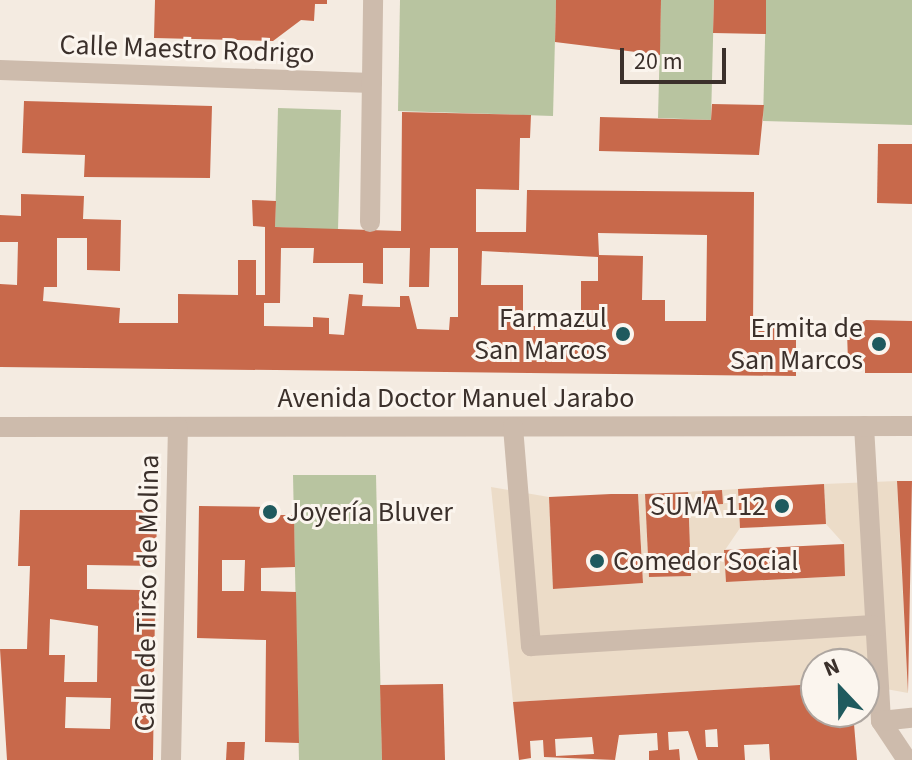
<!DOCTYPE html>
<meta charset="utf-8">
<style>
body{margin:0}
#map{position:relative;width:912px;height:760px;overflow:hidden;background:#f4ebe1;font-family:"Source Sans 3",sans-serif}
div>[style]{position:absolute}
.green>*{inset:0;background:#b8c4a0}
.plaza>*{inset:0;background:#ecdcc8}
.building>*{inset:0;background:#c8694b}
.minor>*{height:20px;margin:-10px;padding:0 10px;transform-origin:10px;border-radius:10px;background:#cdbbac}
.dots>*{width:22px;height:22px;translate:-50% -50%;box-sizing:border-box;border:4px solid #fbf5ee;border-radius:50%}
span{translate:-50% -50%;white-space:nowrap;text-align:center;line-height:1.15;-webkit-text-stroke:6px #fbf5ee;paint-order:stroke}
.street-label{font-size:28px;color:#3b302b}
.poi-label{font-size:28px;color:#3b302b}
.right{translate:-100% -50%;text-align:right}
.left{translate:0 -50%;text-align:left}
.north{position:absolute;left:800px;top:648px;width:80px;height:80px;box-sizing:border-box;background:#fbf5ee;border:2px solid #aea6a0;border-radius:50%;rotate:338deg;font-size:22px;font-weight:700;line-height:32px;text-align:center;color:#3b302b}
.north::after{content:'';display:block;margin:auto;width:28px;height:36px;background:#1f5a5e;clip-path:polygon(50% 0,100% 100%,50% 72%,0 100%)}
.scale{position:absolute;left:620px;top:48px;width:106px;height:36px;box-sizing:border-box;border:4px solid #3b302b;border-top:0;padding-left:10px;font-size:24px;line-height:28px;white-space:nowrap;color:#3b302b;-webkit-text-stroke:6px #fbf5ee;paint-order:stroke}
</style>
<div id="map">
<div class="green">
<i style="clip-path:polygon(400px 0,556px 0,553px 116px,398px 111px)"></i>
<i style="clip-path:polygon(661px 0,714px 0,711px 120px,658px 118px)"></i>
<i style="clip-path:polygon(766px 0,912px 0,912px 125px,763px 121px)"></i>
<i style="clip-path:polygon(278px 108px,341px 110px,338px 230px,275px 227px)"></i>
<i style="clip-path:polygon(293px 475px,376px 475px,382px 760px,299px 760px)"></i>
</div>
<div class="plaza">
<i style="clip-path:polygon(897px 481px,908px 693px,864px 685px,864px 664px,816px 664px,816px 684px,513px 702px,491px 487px,549px 497px,554px 589px,643px 583px,638px 494px,645px 494px,649px 577px,691px 576px,688px 492px,702px 491px,703px 505px,722px 504px,722px 490px,738px 489px,740px 528px,725px 550px,726px 582px,845px 576px,844px 544px,826px 524px,824px 484px)"></i>
</div>
<div class="building">
<i style="clip-path:polygon(155px 0,327px 0,327px 4px,315px 4px,314px 21px,301px 20px,273px 41px,154px 38px)"></i>
<i style="clip-path:polygon(556px 0,661px 0,660px 55px,555px 42px)"></i>
<i style="clip-path:polygon(714px 0,766px 0,766px 34px,713px 33px)"></i>
<i style="clip-path:polygon(24px 101px,212px 106px,210px 178px,84px 177px,85px 155px,22px 153px)"></i>
<i style="clip-path:polygon(712px 104px,764px 105px,759px 155px,599px 151px,600px 117px,711px 120px)"></i>
<i style="clip-path:polygon(evenodd,402px 112px,531px 115px,530px 138px,520px 138px,519px 190px,476px 189px,476px 232px,526px 232px,527px 190px,754px 192px,753px 328px,796px 328px,796px 376px,0 367px,0 284px,17px 285px,18px 242px,0 242px,0 215px,21px 216px,21px 194px,84px 196px,83px 219px,121px 220px,120px 271px,87px 270px,87px 238px,57px 238px,57px 287px,44px 287px,43px 301px,120px 308px,119px 323px,178px 323px,178px 294px,238px 295px,238px 260px,256px 260px,256px 295px,265px 295px,265px 227px,253px 226px,252px 200px,276px 201px,275px 227px,401px 231px,402px 112px,598px 233px,707px 235px,706px 321px,665px 321px,665px 300px,642px 300px,643px 256px,599px 255px,598px 233px,402px 112px,281px 248px,314px 248px,313px 263px,363px 263px,363px 283px,383px 284px,383px 248px,410px 248px,409px 287px,429px 287px,430px 248px,458px 248px,458px 317px,450px 317px,449px 330px,417px 329px,409px 296px,400px 296px,400px 307px,362px 306px,363px 295px,349px 294px,344px 335px,329px 334px,329px 318px,313px 317px,313px 327px,264px 326px,264px 303px,280px 303px,281px 248px,402px 112px,482px 251px,598px 257px,598px 281px,581px 281px,581px 326px,523px 326px,523px 285px,481px 285px,482px 251px)"></i>
<i style="clip-path:polygon(878px 144px,912px 144px,912px 204px,877px 203px)"></i>
<i style="clip-path:polygon(866px 320px,912px 321px,912px 373px,865px 373px,865px 366px,848px 362px,847px 332px)"></i>
<i style="clip-path:polygon(897px 481px,912px 481px,908px 693px,902px 572px)"></i>
<i style="clip-path:polygon(824px 484px,826px 524px,740px 528px,738px 489px)"></i>
<i style="clip-path:polygon(722px 490px,723px 504px,702px 505px,702px 491px)"></i>
<i style="clip-path:polygon(688px 492px,691px 576px,649px 577px,645px 494px)"></i>
<i style="clip-path:polygon(611px 494px,638px 494px,643px 583px,553px 589px,549px 497px)"></i>
<i style="clip-path:polygon(evenodd,199px 506px,269px 507px,269px 515px,294px 515px,295px 567px,261px 568px,261px 591px,296px 592px,299px 743px,265px 742px,266px 640px,197px 638px,199px 506px,222px 560px,245px 560px,244px 591px,222px 591px,222px 560px)"></i>
<i style="clip-path:polygon(evenodd,20px 510px,157px 510px,156px 566px,87px 565px,87px 589px,140px 590px,140px 608px,155px 608px,153px 760px,7px 760px,0 649px,27px 649px,30px 566px,18px 566px,20px 510px,50px 619px,98px 626px,97px 682px,64px 682px,65px 655px,49px 655px,50px 619px,20px 510px,66px 697px,111px 698px,110px 729px,65px 728px,66px 697px)"></i>
<i style="clip-path:polygon(844px 544px,845px 576px,726px 582px,724px 550px)"></i>
<i style="clip-path:polygon(443px 684px,445px 760px,382px 760px,380px 685px)"></i>
<i style="clip-path:polygon(evenodd,816px 684px,816px 712px,853px 712px,857px 760px,770px 760px,769px 744px,744px 745px,745px 760px,698px 760px,688px 731px,668px 732px,669px 750px,679px 749px,680px 760px,649px 760px,649px 751px,658px 750px,657px 733px,619px 735px,615px 760px,544px 757px,543px 740px,530px 741px,531px 758px,519px 760px,513px 702px,816px 684px,717px 729px,718px 747px,706px 747px,705px 730px,717px 729px,816px 684px,592px 737px,594px 754px,556px 756px,555px 739px,592px 737px)"></i>
<i style="clip-path:polygon(227px 742px,245px 742px,244px 760px,226px 760px)"></i>
</div>
<div class="minor">
<i style="left:0;top:70px;width:372px;rotate:2deg"></i>
<i style="left:370px;top:222px;width:222px;rotate:-89.2deg"></i>
<i style="left:864px;top:426px;width:295px;rotate:86.7deg"></i>
<i style="left:881px;top:721px;width:47px;rotate:56.3deg"></i>
<i style="left:0;top:427px;width:912px;rotate:-0.06deg"></i>
<i style="left:513px;top:427px;width:220px;rotate:85.3deg"></i>
<i style="left:531px;top:646px;width:343px;rotate:-3.5deg"></i>
<i style="left:881px;top:721px;width:31px;rotate:-6deg"></i>
<i style="left:171px;top:760px;width:333px;rotate:-88.8deg"></i>
</div>
<div class="dots">
<i style="left:623px;top:334px;background:#1f5a5e"></i>
<i style="left:879px;top:344px;background:#1f5a5e"></i>
<i style="left:782px;top:506px;background:#1f5a5e"></i>
<i style="left:270px;top:512px;background:#1f5a5e"></i>
<i style="left:597px;top:561px;background:#1f5a5e"></i>
</div>
<div class="street-label">
<span style="left:187px;top:49px;rotate:2deg">Calle Maestro Rodrigo</span>
<span style="left:456px;top:398px">Avenida Doctor Manuel Jarabo</span>
<span style="left:147px;top:593px;rotate:-89deg">Calle de Tirso de Molina</span>
</div>
<div class="poi-label">
<span class="right" style="left:607px;top:334px">Farmazul<br>San Marcos</span>
<span class="right" style="left:863px;top:344px">Ermita de<br>San Marcos</span>
<span class="right" style="left:766px;top:506px">SUMA 112</span>
<span class="left" style="left:286px;top:512px">Joyería Bluver</span>
<span class="left" style="left:613px;top:561px">Comedor Social</span>
</div>
<div class="north">N</div>
<div class="scale">20 m</div>
</div>
